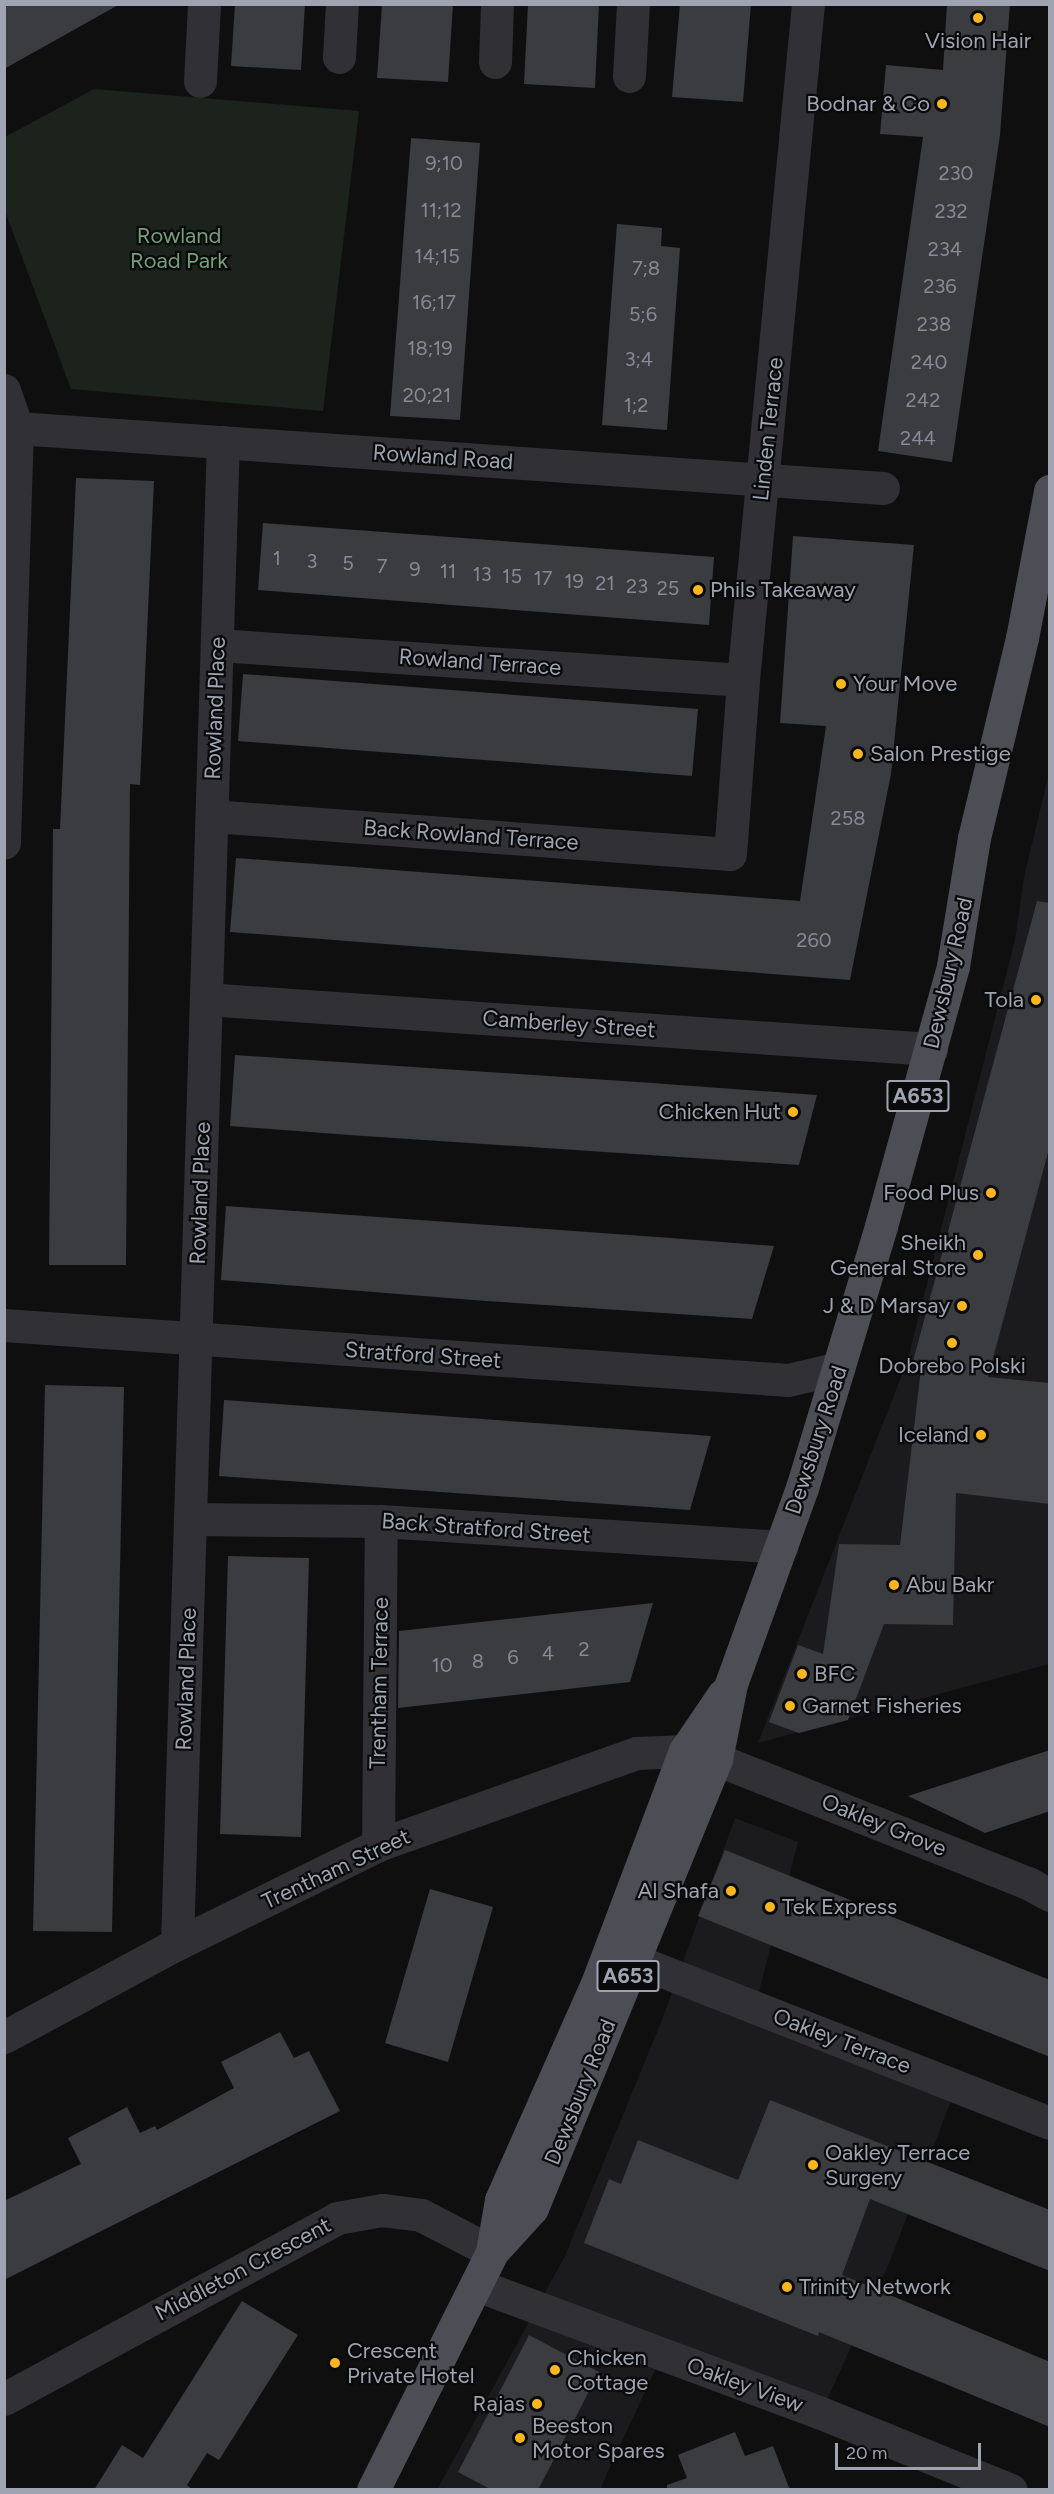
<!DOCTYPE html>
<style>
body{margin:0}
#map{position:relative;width:1054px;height:2494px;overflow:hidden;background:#0f0f10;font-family:Figtree,sans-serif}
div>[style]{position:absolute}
.built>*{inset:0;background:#1b1b1d}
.green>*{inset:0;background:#1b231c}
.building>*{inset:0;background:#3b3c40}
.minor>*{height:33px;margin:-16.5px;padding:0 16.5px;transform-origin:16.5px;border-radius:16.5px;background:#303035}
.major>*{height:33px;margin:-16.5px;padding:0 16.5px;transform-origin:16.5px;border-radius:16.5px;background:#4c4d55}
.dots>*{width:16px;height:16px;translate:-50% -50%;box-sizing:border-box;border:3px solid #0a0a0b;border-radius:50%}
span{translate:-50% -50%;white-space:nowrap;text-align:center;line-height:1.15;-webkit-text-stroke:4.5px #0a0a0b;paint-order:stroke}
.number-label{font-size:20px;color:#868a96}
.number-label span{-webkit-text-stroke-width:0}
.shield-label span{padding:2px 4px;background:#0a0a0b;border:2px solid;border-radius:4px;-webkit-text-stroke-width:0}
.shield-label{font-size:21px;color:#9fa4b2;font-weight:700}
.poi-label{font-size:22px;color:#9fa4b2}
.right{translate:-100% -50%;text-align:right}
.left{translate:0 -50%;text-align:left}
.park-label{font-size:22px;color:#759f79}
.street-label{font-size:22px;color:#9fa4b2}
.frame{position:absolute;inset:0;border:6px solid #9fa4b2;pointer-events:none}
.scale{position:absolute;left:835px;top:2443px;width:146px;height:27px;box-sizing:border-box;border:3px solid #9fa4b2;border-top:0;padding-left:8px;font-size:18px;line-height:21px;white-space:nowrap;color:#9fa4b2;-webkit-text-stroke:4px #0a0a0b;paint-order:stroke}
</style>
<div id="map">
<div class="built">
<i style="clip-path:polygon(1049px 773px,1049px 1664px,758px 1743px,907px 1362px,1015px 940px,1024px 877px)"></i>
<i style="clip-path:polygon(735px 1818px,798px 1842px,755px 2007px,957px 2085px,890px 2261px,821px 2413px,662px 2355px,600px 2489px,437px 2490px,565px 2256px,662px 2020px)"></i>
</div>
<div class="green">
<i style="clip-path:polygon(94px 89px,359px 111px,323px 411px,71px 389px,5px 211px,5px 137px)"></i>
</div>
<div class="building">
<i style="clip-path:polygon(4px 4px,120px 4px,4px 69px)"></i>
<i style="clip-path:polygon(235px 4px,305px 4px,301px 70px,231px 66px)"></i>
<i style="clip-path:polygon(382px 4px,453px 4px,448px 82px,377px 78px)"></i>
<i style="clip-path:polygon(528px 4px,599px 4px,595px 88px,524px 84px)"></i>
<i style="clip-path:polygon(680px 4px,751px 4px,743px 102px,672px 97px)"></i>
<i style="clip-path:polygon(947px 4px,1010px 4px,1000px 135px,952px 462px,878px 451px,923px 137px,880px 134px,886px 65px,943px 70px)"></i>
<i style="clip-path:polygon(411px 138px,480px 143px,460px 420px,390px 416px)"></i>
<i style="clip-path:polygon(617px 224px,662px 228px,661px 246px,680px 248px,667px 430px,602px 425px)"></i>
<i style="clip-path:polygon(76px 478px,154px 481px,140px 785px,130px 784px,126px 1265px,49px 1265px,53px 829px,60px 829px)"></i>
<i style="clip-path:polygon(263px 523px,714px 557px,709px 625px,258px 590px)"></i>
<i style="clip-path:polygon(793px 536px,914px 545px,891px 774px,850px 980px,230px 932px,236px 858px,800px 901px,826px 726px,780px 723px)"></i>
<i style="clip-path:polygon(243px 674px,698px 709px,692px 776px,238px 741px)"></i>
<i style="clip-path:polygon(1037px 901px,1050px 903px,1050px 1145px,988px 1377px,1050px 1383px,1050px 1504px,956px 1493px,953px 1625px,884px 1624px,848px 1720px,799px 1733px,769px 1722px,798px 1645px,823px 1654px,839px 1544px,900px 1545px,921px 1369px,912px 1365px)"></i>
<i style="clip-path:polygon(235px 1055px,652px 1083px,817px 1095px,799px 1165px,349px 1135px,230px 1126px)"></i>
<i style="clip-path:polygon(226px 1206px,671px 1238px,774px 1246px,752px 1319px,486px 1301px,221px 1280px)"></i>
<i style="clip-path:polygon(45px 1385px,124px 1387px,112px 1932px,33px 1931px)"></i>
<i style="clip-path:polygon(224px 1400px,618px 1429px,711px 1436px,690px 1510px,219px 1476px)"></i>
<i style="clip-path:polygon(228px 1556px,309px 1558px,301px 1837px,220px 1834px)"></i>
<i style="clip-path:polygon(653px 1603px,630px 1682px,398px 1708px,399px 1631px)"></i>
<i style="clip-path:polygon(1050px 1750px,1050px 1811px,985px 1833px,908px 1796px)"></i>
<i style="clip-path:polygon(725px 1850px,1050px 1980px,1050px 2057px,698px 1916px)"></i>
<i style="clip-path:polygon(430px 1889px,493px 1907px,448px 2062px,385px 2043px)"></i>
<i style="clip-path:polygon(280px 2032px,294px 2058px,309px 2051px,340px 2111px,4px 2280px,4px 2201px,81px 2164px,68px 2138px,127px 2107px,140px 2133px,155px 2126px,157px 2130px,234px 2088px,221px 2062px)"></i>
<i style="clip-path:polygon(770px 2100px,1050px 2210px,1050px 2271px,870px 2199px,842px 2275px,1050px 2362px,1050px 2427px,819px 2332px,818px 2336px,584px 2243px,609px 2179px,621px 2184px,638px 2140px,738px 2180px)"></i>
<i style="clip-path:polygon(242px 2301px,298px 2335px,219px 2460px,207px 2453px,187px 2485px,193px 2490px,94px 2490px,122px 2445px,143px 2458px)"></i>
<i style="clip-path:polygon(529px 2335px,599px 2372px,538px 2490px,492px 2490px,458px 2472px)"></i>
<i style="clip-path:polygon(735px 2432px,745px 2456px,773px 2446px,790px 2490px,667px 2490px,667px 2485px,687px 2478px,678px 2455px)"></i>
</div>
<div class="minor">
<i style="left:339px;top:57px;width:53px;rotate:-86.8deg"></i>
<i style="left:495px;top:62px;width:58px;rotate:-88deg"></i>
<i style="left:629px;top:76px;width:72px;rotate:-86.8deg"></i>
<i style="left:200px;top:81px;width:77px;rotate:-87deg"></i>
<i style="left:4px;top:390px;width:40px;rotate:71.1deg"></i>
<i style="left:17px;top:428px;width:415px;rotate:91.8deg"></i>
<i style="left:4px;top:435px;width:15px;rotate:-28deg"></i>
<i style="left:17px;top:428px;width:868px;rotate:3.96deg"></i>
<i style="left:217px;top:645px;width:527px;rotate:3.81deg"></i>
<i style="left:212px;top:816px;width:519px;rotate:4.2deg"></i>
<i style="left:730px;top:854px;width:174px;rotate:-85.7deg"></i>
<i style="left:743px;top:680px;width:679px;rotate:-84.51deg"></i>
<i style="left:206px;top:999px;width:727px;rotate:3.95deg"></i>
<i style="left:4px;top:1325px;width:786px;rotate:4.01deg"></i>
<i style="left:788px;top:1380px;width:52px;rotate:-13.2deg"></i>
<i style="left:191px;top:1519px;width:190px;rotate:0.6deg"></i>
<i style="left:381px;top:1521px;width:401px;rotate:3.7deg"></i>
<i style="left:716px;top:1759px;width:336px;rotate:21.7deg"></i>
<i style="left:1028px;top:1883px;width:25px;rotate:29deg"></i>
<i style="left:378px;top:1845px;width:324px;rotate:-89.5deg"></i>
<i style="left:177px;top:1944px;width:1503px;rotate:-88.25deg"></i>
<i style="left:634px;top:1960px;width:447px;rotate:21.4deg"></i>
<i style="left:4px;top:2037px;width:196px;rotate:-28.3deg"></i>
<i style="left:177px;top:1944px;width:224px;rotate:-26.2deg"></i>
<i style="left:378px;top:1845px;width:274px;rotate:-19.6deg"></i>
<i style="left:636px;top:1753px;width:49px;rotate:-2.3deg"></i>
<i style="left:477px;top:2285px;width:367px;rotate:20.4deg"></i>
<i style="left:821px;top:2413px;width:205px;rotate:22.1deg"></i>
<i style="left:4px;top:2399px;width:379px;rotate:-28.5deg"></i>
<i style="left:337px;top:2218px;width:46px;rotate:-10.1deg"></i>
<i style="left:382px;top:2210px;width:39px;rotate:7deg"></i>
<i style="left:421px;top:2215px;width:80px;rotate:27.5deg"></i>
</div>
<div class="major">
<i style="left:492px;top:2252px;width:59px;rotate:-47.7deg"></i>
<i style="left:532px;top:2208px;width:485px;rotate:-67.7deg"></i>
<i style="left:716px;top:1759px;width:76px;rotate:-78.7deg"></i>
<i style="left:731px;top:1684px;width:208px;rotate:-70.1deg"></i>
<i style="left:802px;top:1488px;width:274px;rotate:-73.2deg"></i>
<i style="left:881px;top:1226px;width:270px;rotate:-74.5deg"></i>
<i style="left:953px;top:966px;width:130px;rotate:-80.7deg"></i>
<i style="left:974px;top:838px;width:206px;rotate:-76.5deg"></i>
<i style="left:1022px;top:638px;width:150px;rotate:-79.2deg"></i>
<i style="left:373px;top:2490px;width:266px;rotate:-63.4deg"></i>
<i style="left:492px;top:2252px;width:53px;rotate:-80.2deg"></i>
<i style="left:501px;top:2200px;width:240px;rotate:-66.1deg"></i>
<i style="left:598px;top:1981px;width:246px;rotate:-69.3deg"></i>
<i style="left:685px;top:1751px;width:68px;rotate:-55.8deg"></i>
</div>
<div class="dots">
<i style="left:978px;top:18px;background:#fab71d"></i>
<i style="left:942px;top:104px;background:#fab71d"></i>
<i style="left:698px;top:590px;background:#fab71d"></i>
<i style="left:841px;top:684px;background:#fab71d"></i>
<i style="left:858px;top:754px;background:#fab71d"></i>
<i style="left:1036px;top:1000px;background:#fab71d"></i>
<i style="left:793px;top:1112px;background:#fab71d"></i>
<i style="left:991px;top:1193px;background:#fab71d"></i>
<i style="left:978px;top:1255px;background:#fab71d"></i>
<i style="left:962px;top:1306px;background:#fab71d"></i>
<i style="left:952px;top:1343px;background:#fab71d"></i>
<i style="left:981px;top:1435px;background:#fab71d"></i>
<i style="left:894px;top:1585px;background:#fab71d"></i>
<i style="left:802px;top:1674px;background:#fab71d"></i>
<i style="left:790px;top:1706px;background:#fab71d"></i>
<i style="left:731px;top:1891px;background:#fab71d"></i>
<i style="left:770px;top:1907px;background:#fab71d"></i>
<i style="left:813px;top:2165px;background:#fab71d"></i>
<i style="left:787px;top:2287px;background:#fab71d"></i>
<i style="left:335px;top:2363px;background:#fab71d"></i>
<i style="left:555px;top:2370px;background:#fab71d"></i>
<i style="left:537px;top:2404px;background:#fab71d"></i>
<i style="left:520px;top:2438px;background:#fab71d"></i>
</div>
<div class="number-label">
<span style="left:444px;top:163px">9;10</span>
<span style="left:956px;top:173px">230</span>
<span style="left:441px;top:210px">11;12</span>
<span style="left:951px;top:211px">232</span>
<span style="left:945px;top:249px">234</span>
<span style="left:437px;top:256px">14;15</span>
<span style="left:646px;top:268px">7;8</span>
<span style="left:940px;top:286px">236</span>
<span style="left:434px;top:302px">16;17</span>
<span style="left:643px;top:314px">5;6</span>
<span style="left:934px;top:324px">238</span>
<span style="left:430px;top:348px">18;19</span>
<span style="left:639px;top:359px">3;4</span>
<span style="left:929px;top:362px">240</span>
<span style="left:427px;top:395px">20;21</span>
<span style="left:923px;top:400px">242</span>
<span style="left:636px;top:405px">1;2</span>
<span style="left:918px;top:438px">244</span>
<span style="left:277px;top:558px">1</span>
<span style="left:312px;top:561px">3</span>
<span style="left:348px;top:563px">5</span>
<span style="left:382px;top:566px">7</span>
<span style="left:415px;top:569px">9</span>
<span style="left:448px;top:571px">11</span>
<span style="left:482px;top:574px">13</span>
<span style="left:512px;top:576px">15</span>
<span style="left:543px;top:578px">17</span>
<span style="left:574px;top:581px">19</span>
<span style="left:605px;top:583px">21</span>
<span style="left:637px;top:586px">23</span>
<span style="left:668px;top:588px">25</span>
<span style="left:848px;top:818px">258</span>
<span style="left:814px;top:940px">260</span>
<span style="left:584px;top:1649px">2</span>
<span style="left:548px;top:1653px">4</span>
<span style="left:513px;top:1657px">6</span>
<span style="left:478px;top:1661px">8</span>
<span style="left:442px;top:1665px">10</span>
</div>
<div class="shield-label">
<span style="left:918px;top:1096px">A653</span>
<span style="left:628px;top:1976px">A653</span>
</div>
<div class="poi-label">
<span style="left:978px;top:41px">Vision Hair</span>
<span class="right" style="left:930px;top:104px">Bodnar &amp; Co</span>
<span class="left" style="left:710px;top:590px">Phils Takeaway</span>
<span class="left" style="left:853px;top:684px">Your Move</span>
<span class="left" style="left:870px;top:754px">Salon Prestige</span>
<span class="right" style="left:1024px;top:1000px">Tola</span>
<span class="right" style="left:781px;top:1112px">Chicken Hut</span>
<span class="right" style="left:979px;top:1193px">Food Plus</span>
<span class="right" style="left:966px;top:1255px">Sheikh<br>General Store</span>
<span class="right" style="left:950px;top:1306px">J &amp; D Marsay</span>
<span style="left:952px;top:1366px">Dobrebo Polski</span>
<span class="right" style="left:969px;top:1435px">Iceland</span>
<span class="left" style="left:906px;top:1585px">Abu Bakr</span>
<span class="left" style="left:814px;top:1674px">BFC</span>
<span class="left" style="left:802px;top:1706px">Garnet Fisheries</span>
<span class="right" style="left:719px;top:1891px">Al Shafa</span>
<span class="left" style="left:782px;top:1907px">Tek Express</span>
<span class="left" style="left:825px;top:2165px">Oakley Terrace<br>Surgery</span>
<span class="left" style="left:799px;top:2287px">Trinity Network</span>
<span class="left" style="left:347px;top:2363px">Crescent<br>Private Hotel</span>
<span class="left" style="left:567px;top:2370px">Chicken<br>Cottage</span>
<span class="right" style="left:525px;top:2404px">Rajas</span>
<span class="left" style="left:532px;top:2438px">Beeston<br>Motor Spares</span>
</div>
<div class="park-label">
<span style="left:179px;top:248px">Rowland<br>Road Park</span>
</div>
<div class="street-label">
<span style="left:768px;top:429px;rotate:-84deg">Linden Terrace</span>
<span style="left:443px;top:457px;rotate:4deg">Rowland Road</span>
<span style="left:480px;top:662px;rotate:4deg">Rowland Terrace</span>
<span style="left:215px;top:708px;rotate:-88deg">Rowland Place</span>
<span style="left:471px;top:835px;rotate:4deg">Back Rowland Terrace</span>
<span style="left:948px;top:973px;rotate:-77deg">Dewsbury Road</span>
<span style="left:569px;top:1024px;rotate:4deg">Camberley Street</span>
<span style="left:200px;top:1193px;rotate:-88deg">Rowland Place</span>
<span style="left:423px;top:1355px;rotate:4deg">Stratford Street</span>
<span style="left:816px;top:1440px;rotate:-72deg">Dewsbury Road</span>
<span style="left:486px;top:1528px;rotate:4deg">Back Stratford Street</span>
<span style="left:186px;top:1679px;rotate:-88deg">Rowland Place</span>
<span style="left:379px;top:1683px;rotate:-89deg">Trentham Terrace</span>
<span style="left:884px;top:1825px;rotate:22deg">Oakley Grove</span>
<span style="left:336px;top:1869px;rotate:-25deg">Trentham Street</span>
<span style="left:842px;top:2041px;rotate:21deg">Oakley Terrace</span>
<span style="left:580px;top:2092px;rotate:-68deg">Dewsbury Road</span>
<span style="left:243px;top:2269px;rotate:-28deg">Middleton Crescent</span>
<span style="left:745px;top:2385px;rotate:20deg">Oakley View</span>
</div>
<div class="frame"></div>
<div class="scale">20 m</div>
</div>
